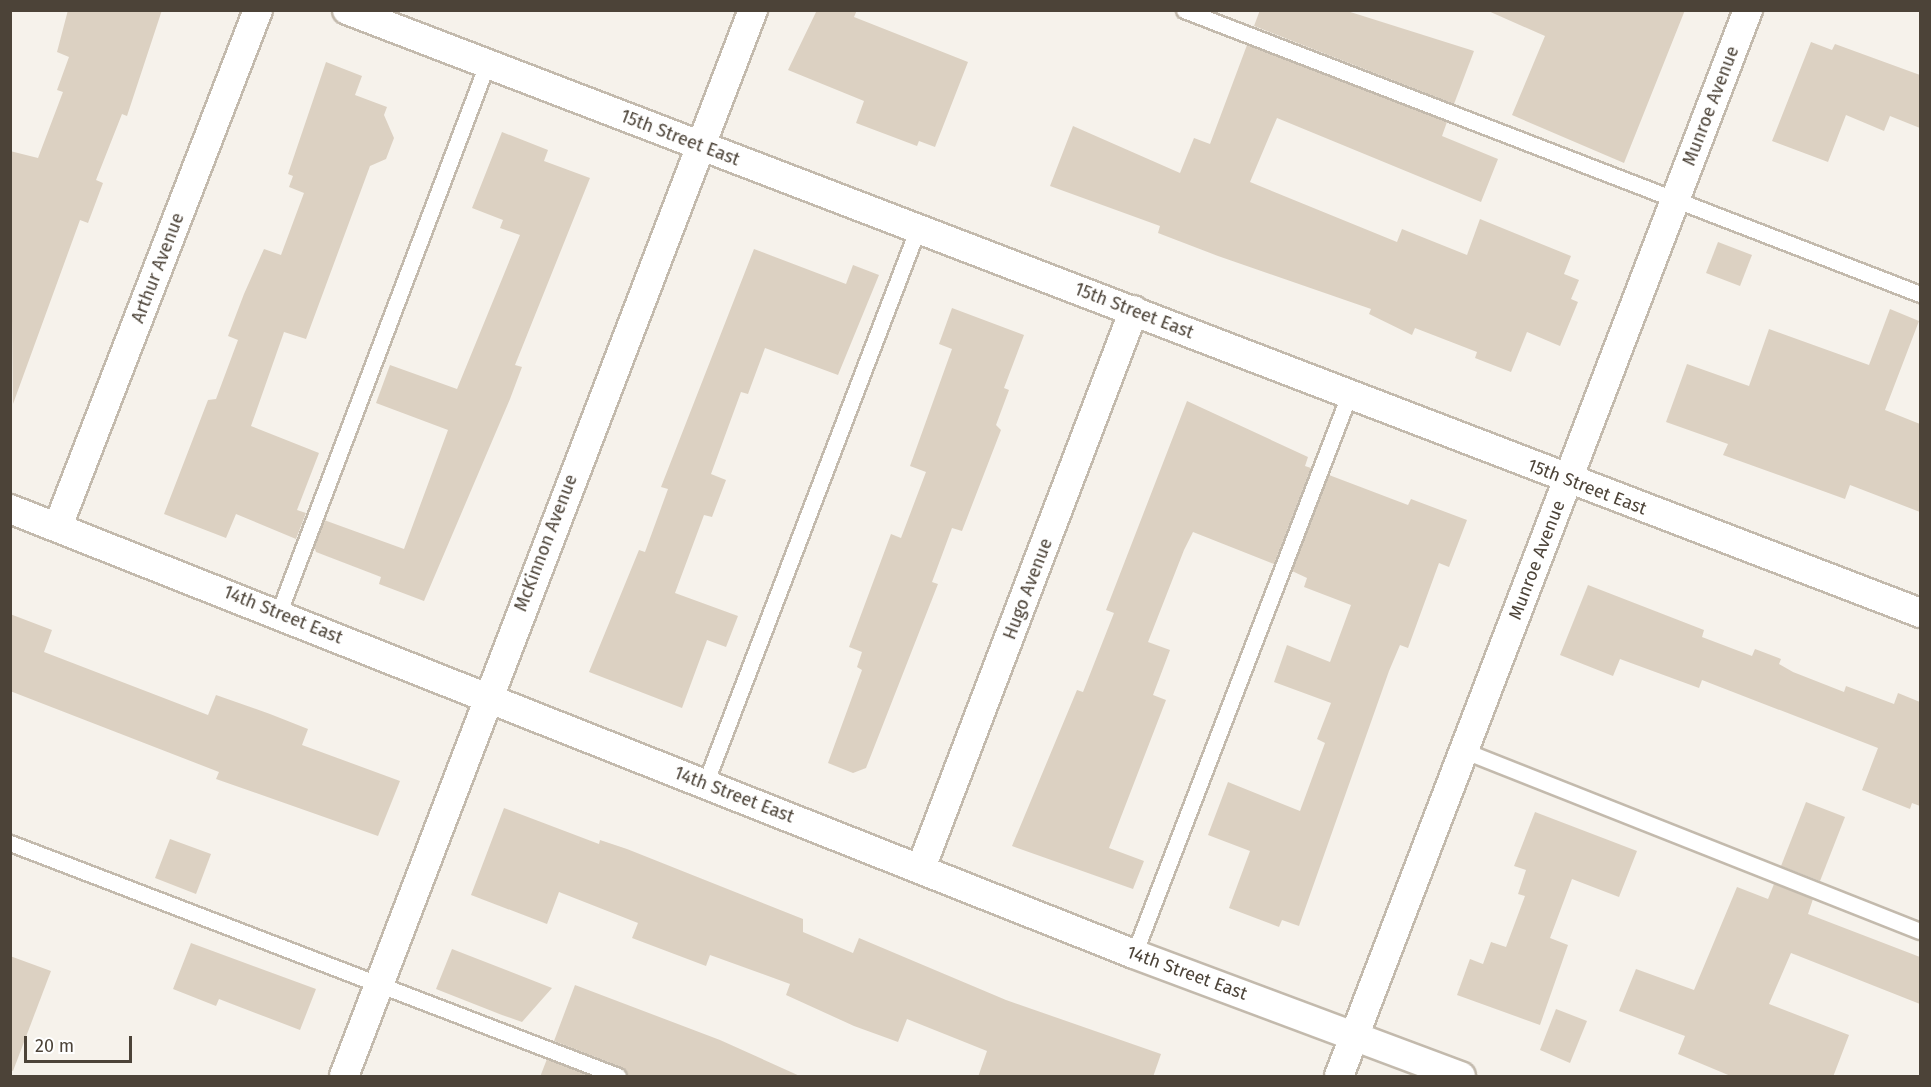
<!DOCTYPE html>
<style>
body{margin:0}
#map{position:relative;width:1931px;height:1087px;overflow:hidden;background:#f6f2eb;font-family:"Fira Sans",sans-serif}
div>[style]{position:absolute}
.building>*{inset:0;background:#dcd1c2}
.roads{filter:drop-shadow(2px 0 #c3baad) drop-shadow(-2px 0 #c3baad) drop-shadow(0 2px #c3baad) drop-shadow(0 -2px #c3baad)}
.lane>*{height:15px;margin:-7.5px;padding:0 7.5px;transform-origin:7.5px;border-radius:7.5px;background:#fff}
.street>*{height:28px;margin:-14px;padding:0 14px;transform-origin:14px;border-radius:14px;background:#fff}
span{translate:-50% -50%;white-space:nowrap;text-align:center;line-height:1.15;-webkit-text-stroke:4.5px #fff;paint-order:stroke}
.street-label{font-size:18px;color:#4c4338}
.frame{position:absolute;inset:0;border:12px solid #4c4338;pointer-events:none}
.scale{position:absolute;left:24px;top:1036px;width:108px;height:27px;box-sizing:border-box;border:3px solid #4c4338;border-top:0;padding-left:8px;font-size:18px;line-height:21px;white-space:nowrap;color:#4c4338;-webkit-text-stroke:4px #fff;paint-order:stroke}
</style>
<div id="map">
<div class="building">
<i style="clip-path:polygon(68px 10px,162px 10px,127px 116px,122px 114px,96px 180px,103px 183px,88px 223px,80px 220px,13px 404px,10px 151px,38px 158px,63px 92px,57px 90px,69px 57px,57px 52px)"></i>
<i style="clip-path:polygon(817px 10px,857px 10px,854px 17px,968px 62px,935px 147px,919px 141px,917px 146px,856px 123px,864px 101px,788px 70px)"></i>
<i style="clip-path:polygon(1260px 10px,1344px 10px,1474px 51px,1454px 104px,1254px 26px)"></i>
<i style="clip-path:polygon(1486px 10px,1685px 10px,1624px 163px,1512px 115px,1545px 36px)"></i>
<i style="clip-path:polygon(1811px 42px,1832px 50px,1835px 44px,1920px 75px,1920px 128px,1890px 116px,1884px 131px,1846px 115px,1828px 162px,1772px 141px)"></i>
<i style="clip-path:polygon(1247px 45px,1447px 122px,1442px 136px,1498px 159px,1481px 202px,1277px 118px,1250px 182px,1397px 242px,1402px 229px,1467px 255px,1480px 219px,1571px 256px,1564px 274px,1579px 280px,1571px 299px,1578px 302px,1560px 346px,1527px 332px,1511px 372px,1475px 358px,1477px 352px,1415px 328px,1412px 335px,1369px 314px,1371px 309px,1218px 256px,1158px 233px,1160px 226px,1050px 186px,1073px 126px,1180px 173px,1194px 138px,1210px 144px)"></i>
<i style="clip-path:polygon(326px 62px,362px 76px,355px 95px,387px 107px,384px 115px,394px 138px,386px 159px,370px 166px,306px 339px,284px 332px,251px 426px,319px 453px,297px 510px,306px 513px,296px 539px,236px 514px,226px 538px,164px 514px,208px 400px,216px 399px,238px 340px,228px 336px,244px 294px,264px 249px,281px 255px,304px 193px,289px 187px,293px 176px,288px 174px)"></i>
<i style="clip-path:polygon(502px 132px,548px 150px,544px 161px,590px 178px,515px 365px,522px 367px,510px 399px,424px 601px,379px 584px,381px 577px,316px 552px,314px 546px,324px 520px,404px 549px,448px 430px,376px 403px,390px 365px,457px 389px,520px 235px,500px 228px,503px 220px,472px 208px)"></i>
<i style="clip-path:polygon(1718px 242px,1752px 255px,1740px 286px,1706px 273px)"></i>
<i style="clip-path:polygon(754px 249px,846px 284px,853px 265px,879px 275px,838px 375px,765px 348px,748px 394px,741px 392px,711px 474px,726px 480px,712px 517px,704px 515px,675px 593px,738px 616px,726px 647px,707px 640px,682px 708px,589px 672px,639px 550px,645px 552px,668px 489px,661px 487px)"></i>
<i style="clip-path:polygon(952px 308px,1024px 335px,1004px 388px,1009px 390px,996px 425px,1001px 430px,962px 531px,952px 528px,932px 582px,938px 584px,866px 768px,853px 773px,828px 763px,862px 670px,857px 667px,862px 652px,849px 647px,891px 534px,901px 538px,926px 472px,910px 466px,952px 349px,939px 344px)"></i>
<i style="clip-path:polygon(1890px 309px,1919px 321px,1885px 410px,1920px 424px,1920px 512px,1850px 485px,1845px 499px,1723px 455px,1728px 444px,1666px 422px,1687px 364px,1749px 386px,1769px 329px,1869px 365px)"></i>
<i style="clip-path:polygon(1187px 401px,1308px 457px,1305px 466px,1311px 468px,1274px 564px,1193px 532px,1184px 550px,1148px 642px,1170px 650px,1153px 695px,1166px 700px,1109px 848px,1144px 861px,1133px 889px,1012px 846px,1077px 690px,1083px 692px,1114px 613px,1106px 610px)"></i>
<i style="clip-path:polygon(1329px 475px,1408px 505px,1411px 499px,1467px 520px,1449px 567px,1439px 563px,1408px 648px,1400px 645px,1389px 671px,1299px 926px,1282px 920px,1279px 927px,1229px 908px,1250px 851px,1208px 835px,1228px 782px,1300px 811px,1325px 743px,1317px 739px,1331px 703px,1274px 682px,1287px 645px,1330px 662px,1351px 605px,1304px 587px,1307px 578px,1292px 571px)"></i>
<i style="clip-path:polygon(1588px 585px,1704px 630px,1702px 637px,1752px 656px,1755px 649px,1781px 659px,1779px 664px,1793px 672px,1844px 692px,1846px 686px,1894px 704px,1898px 693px,1920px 702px,1920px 806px,1912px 803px,1910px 809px,1862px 790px,1878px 748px,1702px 680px,1699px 688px,1620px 659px,1613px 676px,1560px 655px)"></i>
<i style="clip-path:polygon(10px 614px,52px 630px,44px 652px,208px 715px,216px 695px,270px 714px,308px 729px,302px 745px,400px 781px,378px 836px,216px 779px,219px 772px,10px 691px)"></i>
<i style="clip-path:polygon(1806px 802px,1845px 817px,1820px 881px,1781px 866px)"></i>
<i style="clip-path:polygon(504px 808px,599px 844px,600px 840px,627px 849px,803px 919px,803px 932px,853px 953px,859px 938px,1006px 1000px,1161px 1054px,1153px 1077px,978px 1077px,987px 1051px,907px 1019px,898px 1042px,854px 1026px,786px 995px,790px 984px,710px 955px,706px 966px,632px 938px,638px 923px,559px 892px,547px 924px,471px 895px)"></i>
<i style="clip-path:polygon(1535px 812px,1637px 851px,1619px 897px,1572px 879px,1550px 938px,1568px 945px,1540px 1025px,1457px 995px,1470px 959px,1483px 964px,1491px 942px,1506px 947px,1525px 896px,1518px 894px,1526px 870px,1514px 866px)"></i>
<i style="clip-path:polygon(170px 839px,211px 854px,196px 894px,155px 878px)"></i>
<i style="clip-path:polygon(1774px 884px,1813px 899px,1808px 914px,1920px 957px,1920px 1004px,1791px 953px,1769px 1004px,1849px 1035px,1833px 1077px,1733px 1077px,1678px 1054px,1685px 1036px,1619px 1011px,1636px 969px,1694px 990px,1737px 887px,1768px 899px)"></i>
<i style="clip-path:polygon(191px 943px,316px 989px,300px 1030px,219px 999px,216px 1006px,173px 989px)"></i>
<i style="clip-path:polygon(452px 949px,552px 988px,522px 1022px,502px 1015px,436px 989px)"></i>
<i style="clip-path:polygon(10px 956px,51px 971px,13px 1071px,10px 1070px)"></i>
<i style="clip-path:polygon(575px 985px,720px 1040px,802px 1077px,627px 1077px,621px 1067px,554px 1041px)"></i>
<i style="clip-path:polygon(1556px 1009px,1587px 1021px,1570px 1063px,1540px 1050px)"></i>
<i style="clip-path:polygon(547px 1059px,592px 1077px,540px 1077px)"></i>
</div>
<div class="roads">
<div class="lane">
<i style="left:1184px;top:10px;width:789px;rotate:21.1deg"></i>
<i style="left:279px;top:612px;width:586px;rotate:-69.22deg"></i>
<i style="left:1465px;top:751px;width:489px;rotate:21.6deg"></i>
<i style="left:705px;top:784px;width:595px;rotate:-69.04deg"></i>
<i style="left:10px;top:843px;width:651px;rotate:20.97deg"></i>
<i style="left:1134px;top:954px;width:599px;rotate:-68.96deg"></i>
</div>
<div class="street">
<i style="left:347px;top:10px;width:1685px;rotate:20.97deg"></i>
<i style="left:10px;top:509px;width:1209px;rotate:21.6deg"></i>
<i style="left:1134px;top:954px;width:349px;rotate:20.5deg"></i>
<i style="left:58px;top:526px;width:553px;rotate:-68.81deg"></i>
<i style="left:921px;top:868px;width:597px;rotate:-69.11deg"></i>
<i style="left:344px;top:1076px;width:1142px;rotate:-69.01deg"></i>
<i style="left:1339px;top:1076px;width:1142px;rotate:-69.01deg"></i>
</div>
</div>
<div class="street-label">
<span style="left:1711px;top:106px;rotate:-69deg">Munroe Avenue</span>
<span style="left:680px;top:138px;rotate:21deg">15th Street East</span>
<span style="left:158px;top:268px;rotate:-69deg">Arthur Avenue</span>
<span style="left:1134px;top:311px;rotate:21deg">15th Street East</span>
<span style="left:1587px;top:487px;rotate:21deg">15th Street East</span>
<span style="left:546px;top:543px;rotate:-69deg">McKinnon Avenue</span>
<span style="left:1537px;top:560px;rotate:-69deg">Munroe Avenue</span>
<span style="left:1028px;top:589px;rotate:-69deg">Hugo Avenue</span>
<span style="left:283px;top:615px;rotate:22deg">14th Street East</span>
<span style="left:734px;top:795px;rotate:21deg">14th Street East</span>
<span style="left:1187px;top:973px;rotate:20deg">14th Street East</span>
</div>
<div class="frame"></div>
<div class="scale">20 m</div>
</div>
